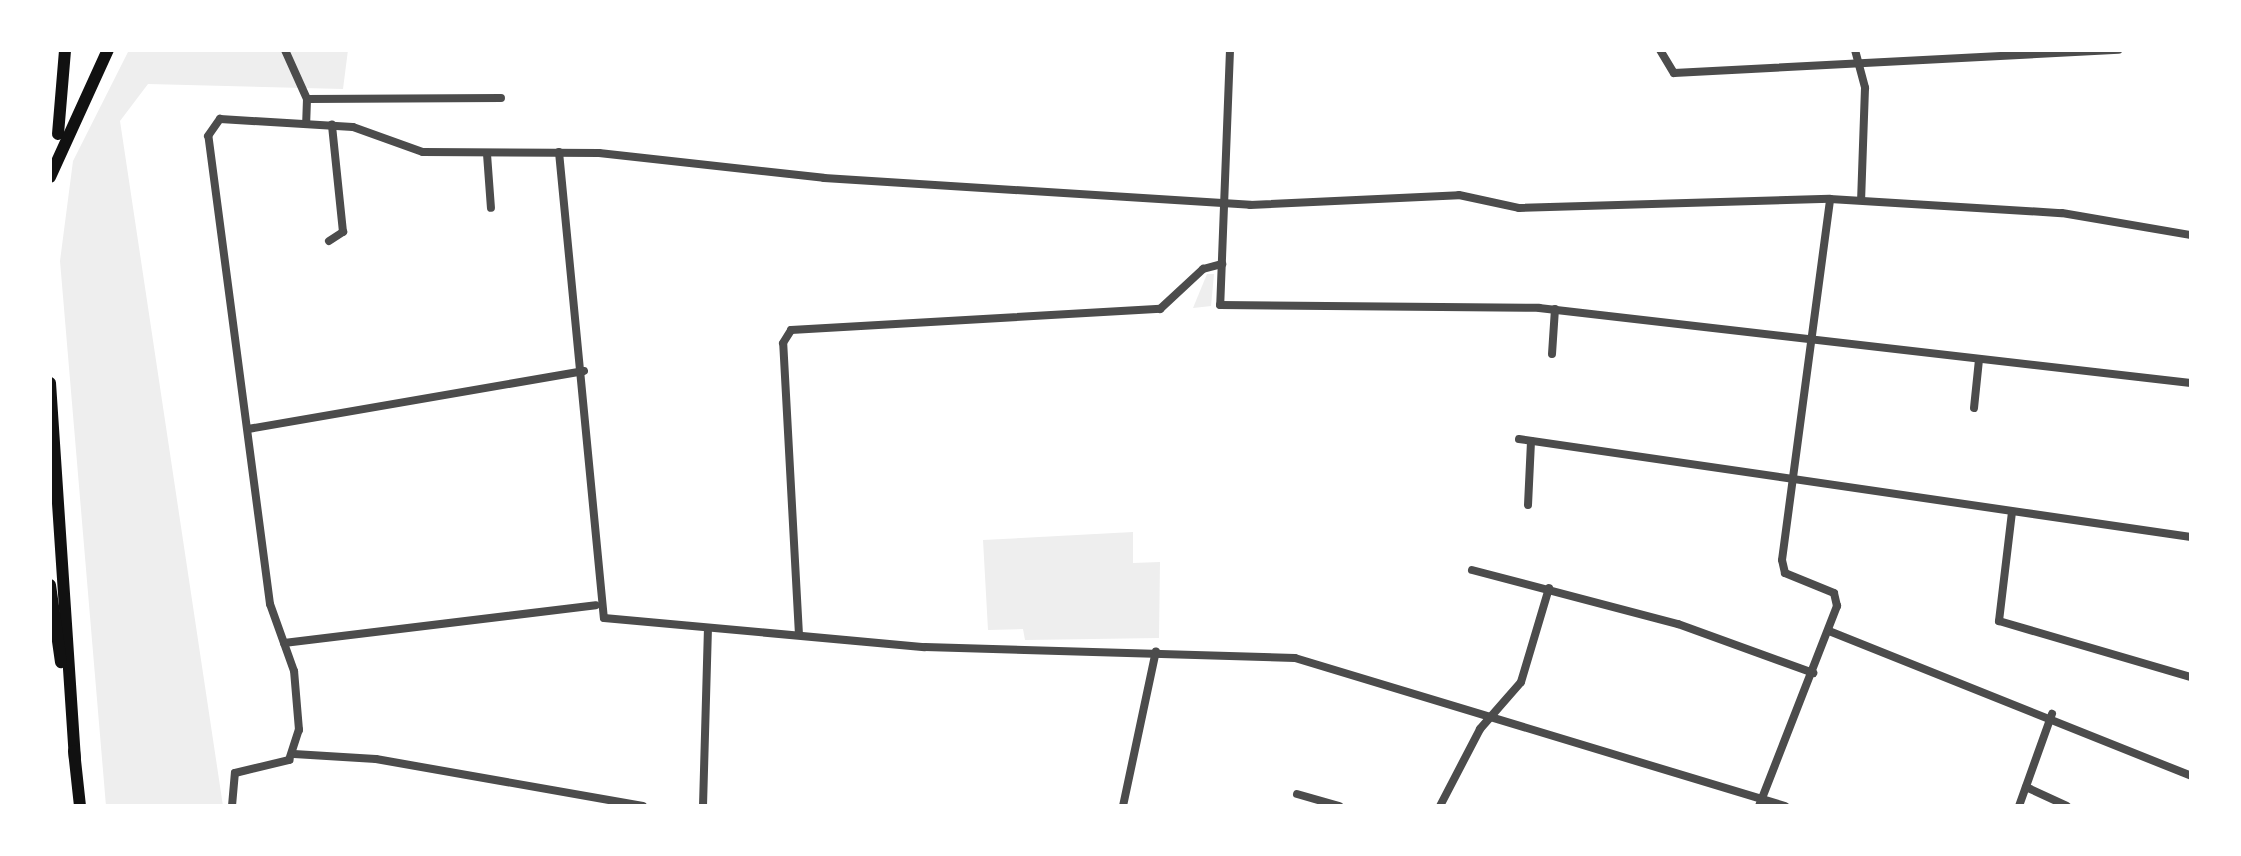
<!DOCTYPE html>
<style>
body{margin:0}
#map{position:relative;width:2241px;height:856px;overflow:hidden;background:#fff;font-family:Figtree,sans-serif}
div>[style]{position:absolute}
.green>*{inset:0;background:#eee}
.minor>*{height:8px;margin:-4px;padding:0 4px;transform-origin:4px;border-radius:4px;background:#4c4c4c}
.primary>*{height:12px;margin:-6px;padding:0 6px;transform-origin:6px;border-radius:6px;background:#111}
span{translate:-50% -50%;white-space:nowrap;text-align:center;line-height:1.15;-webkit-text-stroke:8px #fff;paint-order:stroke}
.frame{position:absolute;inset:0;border:52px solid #fff;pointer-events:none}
</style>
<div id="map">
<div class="green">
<i style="clip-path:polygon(129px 50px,348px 50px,343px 89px,148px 84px,120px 121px,223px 806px,106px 806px,60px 261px,73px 161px)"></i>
<i style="clip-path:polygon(1207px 274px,1214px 274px,1211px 306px,1193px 308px)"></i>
<i style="clip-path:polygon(1133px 532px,1133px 563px,1160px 562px,1159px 638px,1025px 640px,1023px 629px,988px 630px,983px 540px)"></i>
</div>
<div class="minor">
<i style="left:285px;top:50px;width:54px;rotate:65.8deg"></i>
<i style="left:307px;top:99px;width:25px;rotate:92deg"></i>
<i style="left:1230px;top:50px;width:255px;rotate:92.2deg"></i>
<i style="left:1220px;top:305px;width:319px;rotate:0.5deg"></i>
<i style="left:1539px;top:308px;width:656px;rotate:6.56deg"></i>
<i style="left:1660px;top:50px;width:27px;rotate:59deg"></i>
<i style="left:1674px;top:73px;width:445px;rotate:-3deg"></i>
<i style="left:1855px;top:50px;width:39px;rotate:75deg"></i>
<i style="left:1865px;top:88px;width:112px;rotate:92deg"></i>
<i style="left:307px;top:99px;width:194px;rotate:-0.3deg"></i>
<i style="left:559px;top:152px;width:468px;rotate:84.5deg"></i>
<i style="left:604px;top:618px;width:322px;rotate:5.2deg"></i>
<i style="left:925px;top:647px;width:370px;rotate:1.7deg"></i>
<i style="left:1295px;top:658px;width:512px;rotate:16.81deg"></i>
<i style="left:487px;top:154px;width:54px;rotate:85.8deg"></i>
<i style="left:329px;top:241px;width:17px;rotate:-33deg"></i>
<i style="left:343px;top:232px;width:108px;rotate:-95.9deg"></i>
<i style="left:1552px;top:354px;width:45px;rotate:-86.2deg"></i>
<i style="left:1974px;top:408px;width:48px;rotate:-84.1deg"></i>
<i style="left:248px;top:429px;width:341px;rotate:-9.8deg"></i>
<i style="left:1519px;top:439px;width:679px;rotate:8.3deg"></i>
<i style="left:1528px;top:505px;width:64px;rotate:-87.3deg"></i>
<i style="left:2012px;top:512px;width:110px;rotate:96.8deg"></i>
<i style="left:1999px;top:621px;width:200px;rotate:16.3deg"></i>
<i style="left:1472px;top:570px;width:213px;rotate:14.7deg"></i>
<i style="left:1678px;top:624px;width:144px;rotate:19.9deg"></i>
<i style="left:1829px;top:631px;width:390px;rotate:21.8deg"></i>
<i style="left:799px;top:635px;width:292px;rotate:-93.1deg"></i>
<i style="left:783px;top:343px;width:15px;rotate:-58deg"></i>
<i style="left:791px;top:330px;width:370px;rotate:-3.3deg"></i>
<i style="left:1160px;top:309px;width:59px;rotate:-42.9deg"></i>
<i style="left:1203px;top:269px;width:20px;rotate:-15deg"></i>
<i style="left:284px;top:643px;width:314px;rotate:-6.9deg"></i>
<i style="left:294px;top:754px;width:82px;rotate:3.5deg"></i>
<i style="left:376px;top:759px;width:271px;rotate:10deg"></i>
<i style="left:2026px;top:787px;width:45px;rotate:24.9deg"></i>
<i style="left:1297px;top:794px;width:44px;rotate:15.9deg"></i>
<i style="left:232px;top:806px;width:33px;rotate:-85deg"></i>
<i style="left:235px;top:773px;width:56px;rotate:-13.5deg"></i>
<i style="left:289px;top:760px;width:32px;rotate:-72deg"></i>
<i style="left:299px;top:730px;width:59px;rotate:-94.8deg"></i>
<i style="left:294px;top:671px;width:71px;rotate:-109.7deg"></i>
<i style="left:270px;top:604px;width:472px;rotate:-97.5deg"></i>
<i style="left:208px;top:136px;width:21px;rotate:-55deg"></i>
<i style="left:220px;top:119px;width:133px;rotate:3.4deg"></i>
<i style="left:353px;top:127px;width:74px;rotate:19.7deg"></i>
<i style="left:423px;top:152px;width:176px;rotate:0.3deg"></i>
<i style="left:599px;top:153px;width:226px;rotate:6.3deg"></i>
<i style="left:824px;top:178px;width:427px;rotate:3.6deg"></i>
<i style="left:1250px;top:205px;width:209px;rotate:-2.7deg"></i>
<i style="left:1459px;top:195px;width:61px;rotate:12.2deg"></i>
<i style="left:1519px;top:208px;width:311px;rotate:-1.7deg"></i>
<i style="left:1830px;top:199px;width:232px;rotate:3.5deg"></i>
<i style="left:2062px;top:213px;width:131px;rotate:9.7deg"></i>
<i style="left:703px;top:806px;width:175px;rotate:-88.4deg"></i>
<i style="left:1123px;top:806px;width:158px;rotate:-78deg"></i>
<i style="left:1440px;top:806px;width:87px;rotate:-62.5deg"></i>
<i style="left:1480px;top:729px;width:62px;rotate:-48.9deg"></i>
<i style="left:1521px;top:682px;width:98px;rotate:-73.4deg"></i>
<i style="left:1759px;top:806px;width:215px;rotate:-68.7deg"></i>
<i style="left:1837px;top:606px;width:13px;rotate:-103deg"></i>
<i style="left:1834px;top:593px;width:53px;rotate:-157.8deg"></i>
<i style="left:1785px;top:573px;width:13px;rotate:-103deg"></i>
<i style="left:1782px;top:560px;width:364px;rotate:-82.4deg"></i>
<i style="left:2019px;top:806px;width:98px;rotate:-70.3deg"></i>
</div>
<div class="primary">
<i style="left:58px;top:134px;width:84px;rotate:-85.2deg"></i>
<i style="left:50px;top:177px;width:140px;rotate:-65.5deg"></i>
<i style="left:50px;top:383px;width:376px;rotate:86.2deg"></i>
<i style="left:50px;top:585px;width:78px;rotate:81.9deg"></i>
<i style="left:74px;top:751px;width:55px;rotate:83.8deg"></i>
</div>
<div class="frame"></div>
</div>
